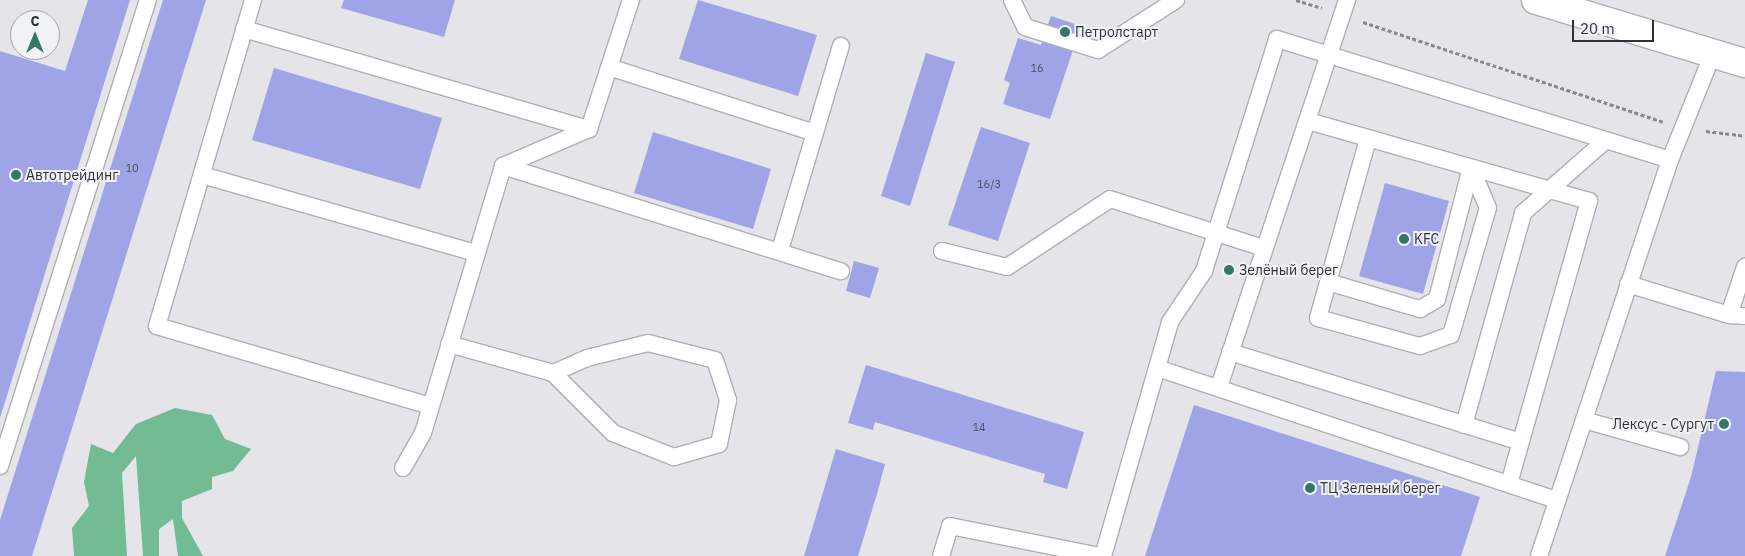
<!DOCTYPE html>
<meta charset="utf-8">
<style>
body{margin:0}
#map{position:relative;width:1745px;height:556px;overflow:hidden;background:#e4e4e9;font-family:"IBM Plex Sans",sans-serif}
div>[style]{position:absolute}
.forest>*{inset:0;background:#73bb93}
.building>*{inset:0;background:#9ea4e5}
.path>*{height:3px;margin-top:-1.5px;transform-origin:0;background:repeating-linear-gradient(90deg,#89898d 0 4px,transparent 0 6.5px)}
.roads{filter:drop-shadow(1px 0 #aeafb4) drop-shadow(-1px 0 #aeafb4) drop-shadow(0 1px #aeafb4) drop-shadow(0 -1px #aeafb4)}
.lane>*{height:16px;margin:-8px;padding:0 8px;transform-origin:8px;border-radius:8px;background:#fff}
.primary>*{height:28px;margin:-14px;padding:0 14px;transform-origin:14px;border-radius:14px;background:#fff}
.dots>*{width:14px;height:14px;translate:-50% -50%;box-sizing:border-box;border:2px solid #f1f2f7;border-radius:50%}
span{translate:-50% -50%;white-space:nowrap;text-align:center;line-height:1.15;-webkit-text-stroke:4px #f1f2f7;paint-order:stroke}
.number-label{font-size:11px;color:#4c4e60}
.number-label span{-webkit-text-stroke-width:0}
.poi-label{font-size:14px;color:#303133}
.left{translate:0 -50%;text-align:left}
.right{translate:-100% -50%;text-align:right}
.north{position:absolute;left:10px;top:10px;width:50px;height:50px;box-sizing:border-box;background:#f1f2f7;border:1px solid #a4a5a9;border-radius:50%;rotate:0deg;font-size:14px;font-weight:700;line-height:20px;text-align:center;color:#303133}
.north::after{content:'';display:block;margin:auto;width:18px;height:22px;background:#337769;clip-path:polygon(50% 0,100% 100%,50% 72%,0 100%)}
.scale{position:absolute;left:1572px;top:20px;width:82px;height:22px;box-sizing:border-box;border:2px solid #303133;border-top:0;padding-left:6px;font-size:15px;line-height:18px;white-space:nowrap;color:#303133;-webkit-text-stroke:4px #f1f2f7;paint-order:stroke}
</style>
<div id="map">
<div class="forest">
<i style="clip-path:polygon(175px 408px,212px 415px,225px 439px,251px 449px,233px 471px,212px 477px,212px 489px,182px 501px,182px 518px,203px 556px,178px 556px,173px 519px,159px 529px,159px 556px,143px 556px,136px 456px,122px 473px,127px 556px,74px 556px,72px 528px,89px 506px,84px 482px,91px 444px,113px 453px,136px 424px)"></i>
</div>
<div class="building">
<i style="clip-path:polygon(88px 0,130px 0,0 418px,0 51px,65px 71px)"></i>
<i style="clip-path:polygon(163px 0,206px 0,32px 556px,0 556px,0 520px)"></i>
<i style="clip-path:polygon(344px 0,455px 0,444px 37px,341px 8px)"></i>
<i style="clip-path:polygon(698px 0,817px 35px,798px 96px,679px 59px)"></i>
<i style="clip-path:polygon(1051px 16px,1081px 26px,1050px 119px,1003px 104px,1010px 83px,1004px 80px,1018px 38px,1041px 45px)"></i>
<i style="clip-path:polygon(926px 53px,955px 62px,910px 206px,881px 196px)"></i>
<i style="clip-path:polygon(274px 68px,442px 118px,420px 189px,252px 140px)"></i>
<i style="clip-path:polygon(981px 127px,1030px 143px,998px 241px,948px 225px)"></i>
<i style="clip-path:polygon(653px 132px,771px 169px,753px 229px,634px 193px)"></i>
<i style="clip-path:polygon(1385px 183px,1449px 201px,1423px 294px,1359px 276px)"></i>
<i style="clip-path:polygon(854px 261px,879px 268px,870px 298px,846px 291px)"></i>
<i style="clip-path:polygon(866px 365px,1084px 432px,1067px 489px,1043px 482px,1045px 474px,875px 422px,873px 430px,848px 423px)"></i>
<i style="clip-path:polygon(1716px 371px,1745px 372px,1745px 556px,1665px 556px,1691px 477px)"></i>
<i style="clip-path:polygon(1194px 405px,1480px 497px,1461px 556px,1145px 556px)"></i>
<i style="clip-path:polygon(836px 449px,885px 464px,877px 494px,858px 556px,804px 556px)"></i>
</div>
<div class="path">
<i style="left:1296px;top:0;width:27px;rotate:17deg"></i>
<i style="left:1363px;top:22px;width:316px;rotate:18.4deg"></i>
<i style="left:1706px;top:131px;width:39px;rotate:7deg"></i>
</div>
<div class="roads">
<div class="lane">
<i style="left:253px;top:0;width:340px;rotate:106.4deg"></i>
<i style="left:157px;top:326px;width:285px;rotate:16.3deg"></i>
<i style="left:1012px;top:0;width:30px;rotate:64deg"></i>
<i style="left:1025px;top:27px;width:77px;rotate:17.5deg"></i>
<i style="left:1098px;top:50px;width:93px;rotate:-32.7deg"></i>
<i style="left:244px;top:29px;width:359px;rotate:16.2deg"></i>
<i style="left:609px;top:67px;width:216px;rotate:17.8deg"></i>
<i style="left:1308px;top:121px;width:292px;rotate:15.9deg"></i>
<i style="left:1589px;top:201px;width:293px;rotate:105.8deg"></i>
<i style="left:1368px;top:139px;width:186px;rotate:105.6deg"></i>
<i style="left:1318px;top:318px;width:106px;rotate:15.4deg"></i>
<i style="left:1420px;top:346px;width:33px;rotate:-20deg"></i>
<i style="left:1451px;top:335px;width:132px;rotate:-73.8deg"></i>
<i style="left:1488px;top:208px;width:43px;rotate:-113deg"></i>
<i style="left:503px;top:166px;width:354px;rotate:17.3deg"></i>
<i style="left:202px;top:175px;width:285px;rotate:15.9deg"></i>
<i style="left:780px;top:250px;width:213px;rotate:-73.4deg"></i>
<i style="left:942px;top:251px;width:67px;rotate:13.8deg"></i>
<i style="left:1007px;top:267px;width:123px;rotate:-33.4deg"></i>
<i style="left:1110px;top:199px;width:162px;rotate:17.7deg"></i>
<i style="left:1328px;top:282px;width:96px;rotate:16.4deg"></i>
<i style="left:1420px;top:309px;width:20px;rotate:-30deg"></i>
<i style="left:1437px;top:299px;width:135px;rotate:-75.5deg"></i>
<i style="left:1628px;top:284px;width:106px;rotate:17.1deg"></i>
<i style="left:1729px;top:315px;width:16px;rotate:4deg"></i>
<i style="left:1729px;top:315px;width:51px;rotate:-71.6deg"></i>
<i style="left:449px;top:344px;width:108px;rotate:15.6deg"></i>
<i style="left:553px;top:373px;width:85px;rotate:45deg"></i>
<i style="left:613px;top:433px;width:66px;rotate:21.5deg"></i>
<i style="left:674px;top:457px;width:47px;rotate:-16.1deg"></i>
<i style="left:719px;top:444px;width:45px;rotate:-78.4deg"></i>
<i style="left:728px;top:400px;width:42px;rotate:-108deg"></i>
<i style="left:715px;top:360px;width:69px;rotate:-165.8deg"></i>
<i style="left:648px;top:343px;width:63px;rotate:166.2deg"></i>
<i style="left:587px;top:358px;width:37px;rotate:156deg"></i>
<i style="left:1230px;top:352px;width:304px;rotate:17.2deg"></i>
<i style="left:1157px;top:368px;width:421px;rotate:18.3deg"></i>
<i style="left:1219px;top:387px;width:408px;rotate:-71.7deg"></i>
<i style="left:1584px;top:420px;width:100px;rotate:15.7deg"></i>
<i style="left:1464px;top:425px;width:220px;rotate:-74.4deg"></i>
<i style="left:1523px;top:213px;width:109px;rotate:-41.3deg"></i>
<i style="left:0;top:466px;width:489px;rotate:-72.4deg"></i>
<i style="left:403px;top:468px;width:40px;rotate:-60.3deg"></i>
<i style="left:423px;top:433px;width:279px;rotate:-73.3deg"></i>
<i style="left:503px;top:166px;width:94px;rotate:-23.3deg"></i>
<i style="left:589px;top:129px;width:136px;rotate:-72deg"></i>
<i style="left:941px;top:556px;width:31px;rotate:-73deg"></i>
<i style="left:950px;top:526px;width:153px;rotate:11.3deg"></i>
<i style="left:1103px;top:556px;width:243px;rotate:-74deg"></i>
<i style="left:1170px;top:322px;width:61px;rotate:-56.3deg"></i>
<i style="left:1204px;top:271px;width:243px;rotate:-72.5deg"></i>
<i style="left:1277px;top:39px;width:411px;rotate:17.1deg"></i>
<i style="left:1539px;top:556px;width:417px;rotate:-71.7deg"></i>
<i style="left:1670px;top:160px;width:115px;rotate:-68.1deg"></i>
</div>
<div class="primary">
<i style="left:1536px;top:0;width:218px;rotate:16.8deg"></i>
</div>
</div>
<div class="dots">
<i style="left:1065px;top:32px;background:#337769"></i>
<i style="left:16px;top:175px;background:#337769"></i>
<i style="left:1404px;top:239px;background:#337769"></i>
<i style="left:1229px;top:270px;background:#337769"></i>
<i style="left:1724px;top:424px;background:#337769"></i>
<i style="left:1310px;top:488px;background:#337769"></i>
</div>
<div class="number-label">
<span style="left:1037px;top:68px">16</span>
<span style="left:132px;top:168px">10</span>
<span style="left:989px;top:184px">16/3</span>
<span style="left:979px;top:427px">14</span>
</div>
<div class="poi-label">
<span class="left" style="left:1075px;top:32px">Петролстарт</span>
<span class="left" style="left:26px;top:175px">Автотрейдинг</span>
<span class="left" style="left:1414px;top:239px">KFC</span>
<span class="left" style="left:1239px;top:270px">Зелёный берег</span>
<span class="right" style="left:1714px;top:424px">Лексус - Сургут</span>
<span class="left" style="left:1320px;top:488px">ТЦ Зеленый берег</span>
</div>
<div class="north">С</div>
<div class="scale">20 m</div>
</div>
